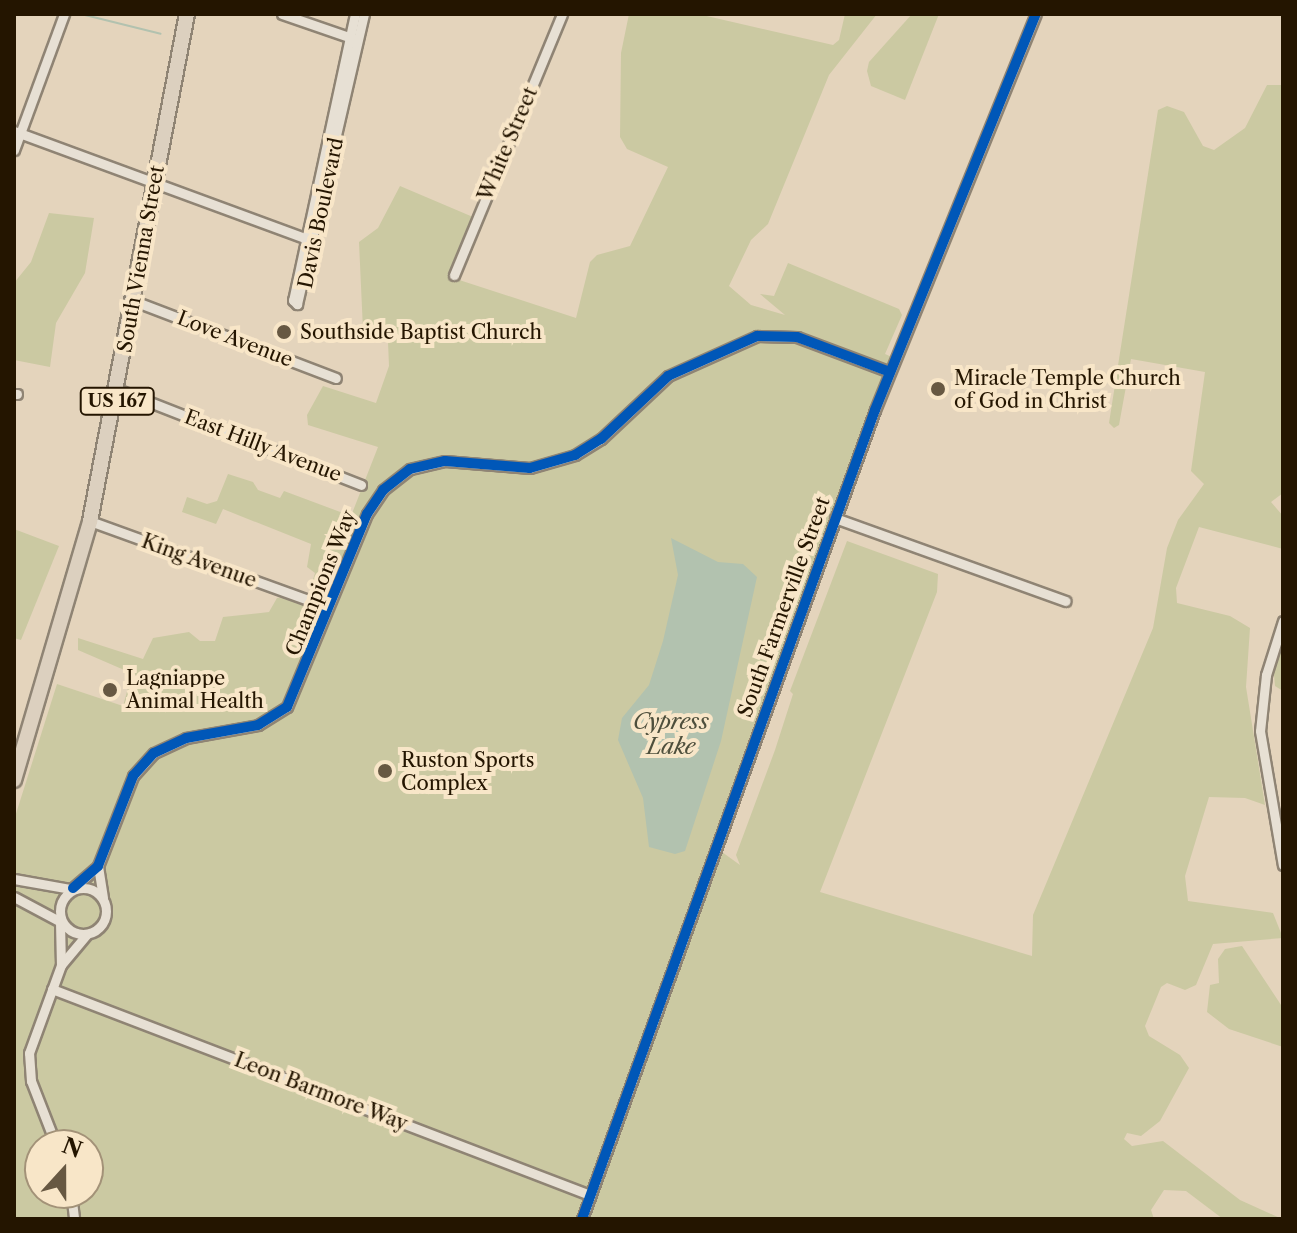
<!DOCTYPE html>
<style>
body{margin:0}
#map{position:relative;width:1297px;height:1233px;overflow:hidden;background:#e4d4bc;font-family:"Libre Caslon Text",serif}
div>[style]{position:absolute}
.green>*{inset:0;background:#cbc9a2}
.water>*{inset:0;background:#b2c2af}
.stream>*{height:2px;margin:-1px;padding:0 1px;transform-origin:1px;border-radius:1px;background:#b2c2af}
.roads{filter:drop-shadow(2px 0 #8f8474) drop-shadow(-2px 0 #8f8474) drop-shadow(0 2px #8f8474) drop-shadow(0 -2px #8f8474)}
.minor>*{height:9px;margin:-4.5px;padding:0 4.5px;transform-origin:4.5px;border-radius:4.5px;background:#e7e0d4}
.minor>.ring{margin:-4.5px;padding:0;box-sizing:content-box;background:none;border:9px solid #e7e0d4;border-radius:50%}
.highway>*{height:14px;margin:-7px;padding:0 7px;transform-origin:7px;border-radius:7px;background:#dcd0bf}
.cycleway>*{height:10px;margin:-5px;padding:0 5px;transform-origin:5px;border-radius:5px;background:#0057b8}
.dots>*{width:22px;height:22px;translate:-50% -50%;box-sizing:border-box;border:4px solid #f8e6c8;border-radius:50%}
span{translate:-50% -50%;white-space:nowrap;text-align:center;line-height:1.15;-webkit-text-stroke:8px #f8e6c8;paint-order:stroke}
.shield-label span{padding:2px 6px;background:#f8e6c8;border:2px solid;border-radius:6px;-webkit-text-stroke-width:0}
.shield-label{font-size:18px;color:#241500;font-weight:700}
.street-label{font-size:20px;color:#241500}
.poi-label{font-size:20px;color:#241500}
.left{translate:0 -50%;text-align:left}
.water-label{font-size:22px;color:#4e4f3c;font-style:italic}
.frame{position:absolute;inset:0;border:16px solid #241500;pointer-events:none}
.north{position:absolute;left:24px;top:1129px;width:80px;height:80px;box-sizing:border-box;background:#f8e6c8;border:2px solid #a39278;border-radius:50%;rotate:21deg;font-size:22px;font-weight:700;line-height:32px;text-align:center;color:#241500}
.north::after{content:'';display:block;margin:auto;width:28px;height:36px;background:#675842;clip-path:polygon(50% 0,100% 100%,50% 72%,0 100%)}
</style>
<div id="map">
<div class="green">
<i style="clip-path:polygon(evenodd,629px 14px,698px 14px,833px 45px,839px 40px,845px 14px,877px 14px,829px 75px,768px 224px,751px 240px,729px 286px,751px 305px,785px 315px,760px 294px,774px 296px,788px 263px,899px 309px,902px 315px,885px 354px,892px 357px,577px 1219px,14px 1219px,14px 820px,57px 684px,123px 706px,128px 688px,136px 689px,145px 679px,78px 650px,78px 638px,143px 659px,153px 638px,189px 632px,200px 641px,215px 641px,223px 617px,269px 612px,277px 598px,288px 596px,315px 605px,318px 597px,309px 593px,315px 573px,307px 567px,311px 544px,223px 509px,216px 524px,182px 512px,187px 497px,207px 504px,217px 501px,228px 474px,253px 482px,258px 490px,280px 498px,284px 491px,351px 516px,378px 447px,308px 425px,307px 415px,323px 386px,376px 403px,389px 366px,388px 342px,363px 330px,359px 242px,378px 228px,400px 186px,473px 217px,450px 277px,576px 318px,590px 262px,597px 255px,630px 246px,668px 167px,627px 149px,620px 137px,621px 53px,629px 14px,40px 1145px,88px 1145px,88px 1193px,40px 1193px,40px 1145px)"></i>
<i style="clip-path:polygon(912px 14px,939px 14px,905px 100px,871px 86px,867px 71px,869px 62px)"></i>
<i style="clip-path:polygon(1267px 85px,1283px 85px,1283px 493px,1271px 502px,1283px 516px,1283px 549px,1199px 527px,1176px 588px,1177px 603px,1230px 616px,1250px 628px,1246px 687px,1265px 805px,1245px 798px,1209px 797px,1185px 876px,1188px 901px,1273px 913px,1283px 938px,1213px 944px,1196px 985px,1185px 990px,1167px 983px,1161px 987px,1145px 1026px,1149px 1036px,1180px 1055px,1189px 1068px,1160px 1121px,1141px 1136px,1127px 1133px,1124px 1139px,1132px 1146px,1163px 1141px,1240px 1200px,1282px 1219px,1223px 1219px,1186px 1191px,1164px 1190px,1151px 1210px,1154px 1219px,587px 1219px,722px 852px,740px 865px,736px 855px,775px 750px,793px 694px,790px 691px,847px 541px,938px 574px,937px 592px,820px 892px,1032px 956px,1033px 915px,1153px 628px,1167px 548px,1178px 520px,1204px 484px,1191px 471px,1205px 372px,1131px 359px,1119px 425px,1114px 428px,1109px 423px,1158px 110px,1167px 106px,1184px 112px,1203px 146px,1214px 150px,1245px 128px)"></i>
<i style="clip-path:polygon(49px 213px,94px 218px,85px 273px,56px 323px,50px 367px,14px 360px,14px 283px,31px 262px)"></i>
<i style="clip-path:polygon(14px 529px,59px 546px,21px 640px,14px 638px)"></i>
<i style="clip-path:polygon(1283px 635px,1283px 691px,1275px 686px,1273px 663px)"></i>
<i style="clip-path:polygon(1242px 946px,1283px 1008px,1283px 1047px,1229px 1029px,1207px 1012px,1210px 985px,1219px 983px,1218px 959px,1225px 949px)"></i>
</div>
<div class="water">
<i style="clip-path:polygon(671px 538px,718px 562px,743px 564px,757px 577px,721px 741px,685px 851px,675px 854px,649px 847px,643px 798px,618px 740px,622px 718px,649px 685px,663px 641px,678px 575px)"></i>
</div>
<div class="stream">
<i style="left:81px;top:14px;width:82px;rotate:14deg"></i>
</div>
<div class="roads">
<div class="minor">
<i style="left:282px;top:14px;width:76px;rotate:19.1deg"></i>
<i style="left:355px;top:14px;width:293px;rotate:102.2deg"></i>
<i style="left:293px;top:300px;width:6px;rotate:45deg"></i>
<i style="left:297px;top:304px;width:298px;rotate:-77deg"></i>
<i style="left:14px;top:131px;width:316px;rotate:20.2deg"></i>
<i style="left:14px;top:150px;width:145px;rotate:-69.8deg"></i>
<i style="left:454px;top:275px;width:282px;rotate:-67.5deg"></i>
<i style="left:134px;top:301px;width:216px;rotate:20.9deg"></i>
<i style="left:119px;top:390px;width:260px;rotate:21.4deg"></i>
<i style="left:14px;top:394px;width:3px"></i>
<i style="left:835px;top:518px;width:245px;rotate:19.8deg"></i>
<i style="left:90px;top:521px;width:232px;rotate:19.9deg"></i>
<i style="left:1283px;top:621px;width:57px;rotate:107.5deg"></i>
<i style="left:1266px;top:675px;width:56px;rotate:96.1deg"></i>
<i style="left:1260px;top:731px;width:136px;rotate:80.3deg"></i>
<i style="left:98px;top:866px;width:32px;rotate:81deg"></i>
<i style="left:14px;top:879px;width:58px;rotate:10deg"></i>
<i class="ring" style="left:60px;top:888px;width:37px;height:37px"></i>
<i style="left:73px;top:888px;width:33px;rotate:-41deg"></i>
<i style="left:98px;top:866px;width:97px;rotate:-68.7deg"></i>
<i style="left:133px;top:776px;width:31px;rotate:-48deg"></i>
<i style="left:154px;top:753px;width:35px;rotate:-25deg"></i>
<i style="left:186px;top:738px;width:73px;rotate:-10.2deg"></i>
<i style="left:258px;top:725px;width:34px;rotate:-32deg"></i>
<i style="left:287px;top:707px;width:209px;rotate:-67.5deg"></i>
<i style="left:367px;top:514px;width:29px;rotate:-56deg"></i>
<i style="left:383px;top:490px;width:34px;rotate:-38deg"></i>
<i style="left:410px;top:469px;width:36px;rotate:-13deg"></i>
<i style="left:445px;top:461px;width:85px;rotate:4.7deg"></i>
<i style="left:530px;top:468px;width:47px;rotate:-16.1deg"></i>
<i style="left:575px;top:455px;width:31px;rotate:-32deg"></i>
<i style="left:601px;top:439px;width:92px;rotate:-43.2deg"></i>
<i style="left:668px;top:376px;width:98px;rotate:-24.2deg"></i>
<i style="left:757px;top:336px;width:40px;rotate:1.4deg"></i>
<i style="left:797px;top:337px;width:99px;rotate:20.6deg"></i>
<i style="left:14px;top:897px;width:51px;rotate:28.1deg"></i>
<i style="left:60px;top:922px;width:43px;rotate:88.7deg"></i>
<i style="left:52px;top:989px;width:576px;rotate:20.95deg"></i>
<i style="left:56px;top:1145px;width:69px;rotate:-111.3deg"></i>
<i style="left:31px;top:1081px;width:28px;rotate:-94deg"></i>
<i style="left:29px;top:1053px;width:94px;rotate:-70deg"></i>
<i style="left:61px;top:965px;width:40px;rotate:-50deg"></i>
<i style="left:71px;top:1193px;width:26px;rotate:83deg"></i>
<i style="left:582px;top:1219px;width:860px;rotate:-70.09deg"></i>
<i style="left:875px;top:410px;width:427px;rotate:-67.9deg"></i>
</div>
<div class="highway">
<i style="left:14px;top:780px;width:270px;rotate:-73.6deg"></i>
<i style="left:90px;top:521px;width:516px;rotate:-79.17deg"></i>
</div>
</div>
<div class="cycleway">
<i style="left:73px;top:888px;width:33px;rotate:-41deg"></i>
<i style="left:98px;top:866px;width:97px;rotate:-68.7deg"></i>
<i style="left:133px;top:776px;width:31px;rotate:-48deg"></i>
<i style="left:154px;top:753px;width:35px;rotate:-25deg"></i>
<i style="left:186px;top:738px;width:73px;rotate:-10.2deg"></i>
<i style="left:258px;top:725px;width:34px;rotate:-32deg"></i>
<i style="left:287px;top:707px;width:209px;rotate:-67.5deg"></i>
<i style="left:367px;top:514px;width:29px;rotate:-56deg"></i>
<i style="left:383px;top:490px;width:34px;rotate:-38deg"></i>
<i style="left:410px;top:469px;width:36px;rotate:-13deg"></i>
<i style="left:445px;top:461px;width:85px;rotate:4.7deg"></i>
<i style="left:530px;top:468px;width:47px;rotate:-16.1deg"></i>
<i style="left:575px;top:455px;width:31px;rotate:-32deg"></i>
<i style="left:601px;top:439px;width:92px;rotate:-43.2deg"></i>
<i style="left:668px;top:376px;width:98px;rotate:-24.2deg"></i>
<i style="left:757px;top:336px;width:40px;rotate:1.4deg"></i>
<i style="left:797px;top:337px;width:99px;rotate:20.6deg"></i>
<i style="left:582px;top:1219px;width:860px;rotate:-70.09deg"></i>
<i style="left:875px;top:410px;width:427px;rotate:-67.9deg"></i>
</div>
<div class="dots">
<i style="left:284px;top:332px;background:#675842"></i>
<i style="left:938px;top:389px;background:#675842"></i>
<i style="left:110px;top:690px;background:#675842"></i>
<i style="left:385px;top:771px;background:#675842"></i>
</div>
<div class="shield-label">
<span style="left:117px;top:401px">US 167</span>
</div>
<div class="street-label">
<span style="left:508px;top:144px;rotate:-67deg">White Street</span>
<span style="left:321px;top:213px;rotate:-78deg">Davis Boulevard</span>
<span style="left:141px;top:259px;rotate:-80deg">South Vienna Street</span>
<span style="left:235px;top:339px;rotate:21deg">Love Avenue</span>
<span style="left:263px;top:446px;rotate:21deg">East Hilly Avenue</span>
<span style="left:199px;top:561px;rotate:20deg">King Avenue</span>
<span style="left:321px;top:583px;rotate:-68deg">Champions Way</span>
<span style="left:784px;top:607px;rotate:-70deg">South Farmerville Street</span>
<span style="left:321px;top:1092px;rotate:21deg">Leon Barmore Way</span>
</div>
<div class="poi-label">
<span class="left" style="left:300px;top:332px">Southside Baptist Church</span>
<span class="left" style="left:954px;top:390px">Miracle Temple Church<br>of God in Christ</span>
<span class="left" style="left:126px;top:690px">Lagniappe<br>Animal Health</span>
<span class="left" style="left:401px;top:772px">Ruston Sports<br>Complex</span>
</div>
<div class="water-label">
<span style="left:671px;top:734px">Cypress<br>Lake</span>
</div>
<div class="frame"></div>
<div class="north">N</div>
</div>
